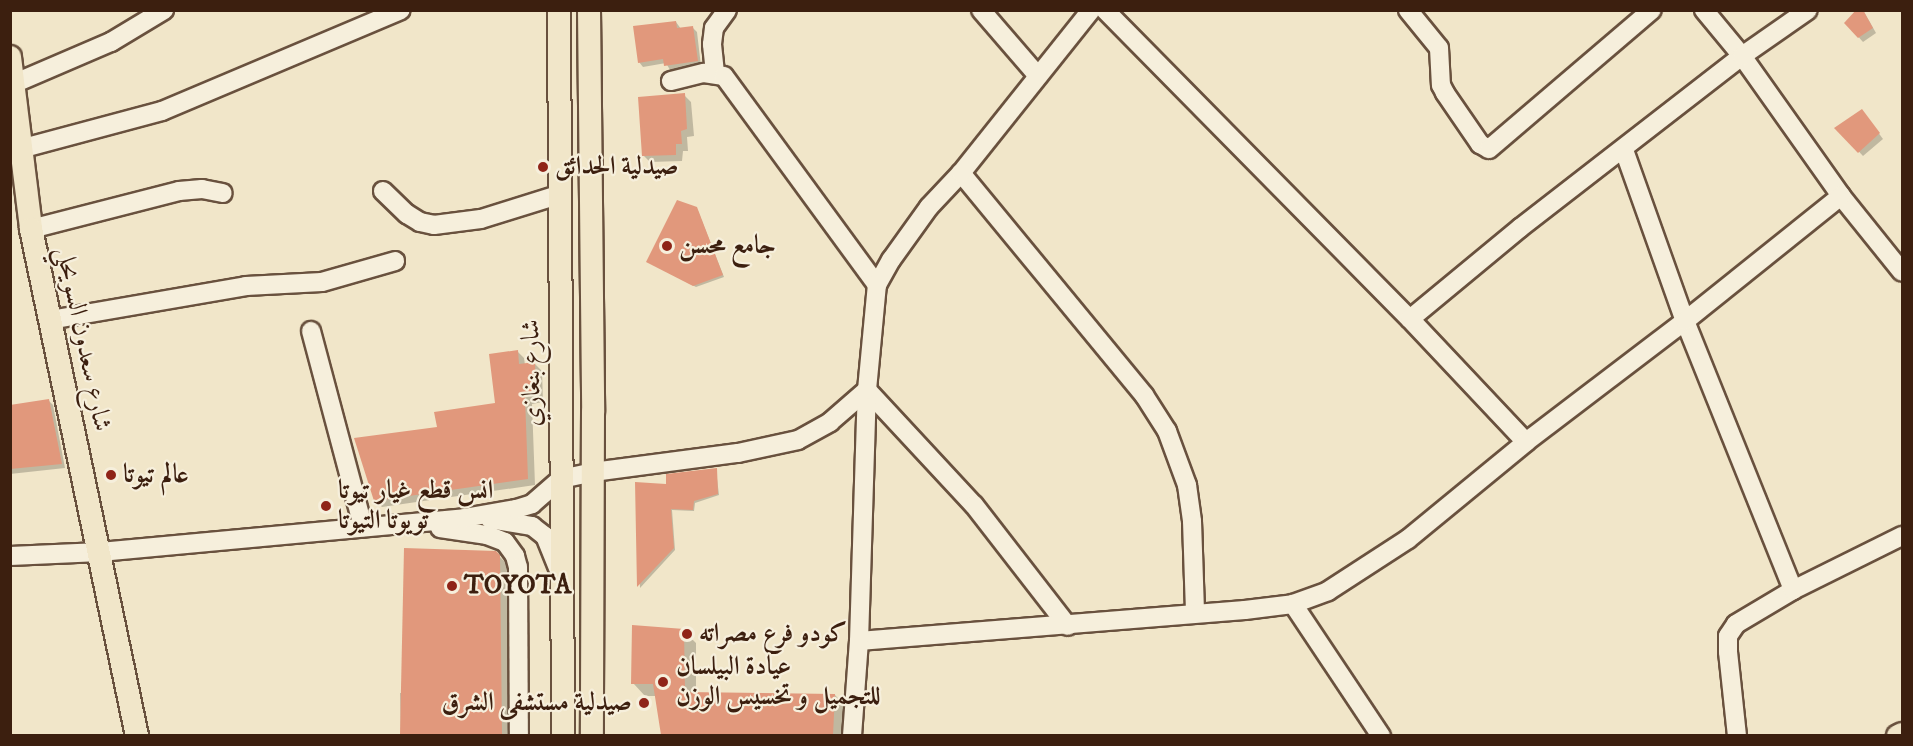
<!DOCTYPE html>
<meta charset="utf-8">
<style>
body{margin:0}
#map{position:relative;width:1913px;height:746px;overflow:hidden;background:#f1e6c9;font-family:"IM FELL DW Pica",Amiri,serif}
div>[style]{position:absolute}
.shadow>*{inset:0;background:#0003}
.building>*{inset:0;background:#e1987c}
.roads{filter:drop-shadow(2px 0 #69513e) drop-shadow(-2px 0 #69513e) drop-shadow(0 2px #69513e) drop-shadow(0 -2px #69513e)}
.minor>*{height:18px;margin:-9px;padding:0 9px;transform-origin:9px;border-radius:9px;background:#f6efdc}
.major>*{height:22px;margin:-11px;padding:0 11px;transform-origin:11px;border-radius:11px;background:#f1e6c9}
.dots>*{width:16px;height:16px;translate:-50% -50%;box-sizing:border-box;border:3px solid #f6efdc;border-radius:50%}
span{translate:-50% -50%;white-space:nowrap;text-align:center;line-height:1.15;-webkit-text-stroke:4.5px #f6efdc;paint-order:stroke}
.poi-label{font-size:26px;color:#3c1f0f;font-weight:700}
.left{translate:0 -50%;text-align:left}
.right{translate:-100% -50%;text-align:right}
.street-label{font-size:26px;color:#3c1f0f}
.frame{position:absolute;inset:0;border:12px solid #3c1f0f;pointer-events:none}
</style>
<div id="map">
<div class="shadow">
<i style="clip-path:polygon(1863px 10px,1876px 33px,1863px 42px,1846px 23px)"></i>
<i style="clip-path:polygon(676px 22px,681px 29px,692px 27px,697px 32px,701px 66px,670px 70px,666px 63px,643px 67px,639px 62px)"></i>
<i style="clip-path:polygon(684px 95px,691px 102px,694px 136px,687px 137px,688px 151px,683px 151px,682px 161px,650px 162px,643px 155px)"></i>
<i style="clip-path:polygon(1866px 116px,1883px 139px,1863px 156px,1837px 128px)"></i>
<i style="clip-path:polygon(698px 211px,724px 277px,696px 287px,650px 263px)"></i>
<i style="clip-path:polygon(517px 351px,524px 358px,525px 365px,535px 364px,542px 371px,543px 402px,532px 404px,535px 485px,382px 507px,375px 500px,439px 428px,496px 404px)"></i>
<i style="clip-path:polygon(48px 400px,53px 405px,65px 468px,10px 474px,10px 407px)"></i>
<i style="clip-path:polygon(716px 470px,719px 495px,695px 503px,694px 511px,672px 510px,675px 550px,640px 588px,636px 484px,668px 486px)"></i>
<i style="clip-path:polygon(495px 552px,509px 566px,511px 736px,401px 736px,400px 693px,404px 693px)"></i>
<i style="clip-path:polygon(683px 630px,696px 643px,696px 693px,835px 695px,847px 708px,846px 736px,663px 736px,657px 696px,645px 696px,633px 683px)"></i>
</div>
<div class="building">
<i style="clip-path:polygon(1856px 10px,1863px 10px,1873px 28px,1858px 38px,1844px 23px)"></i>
<i style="clip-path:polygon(676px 21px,677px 28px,693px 26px,698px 61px,664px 66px,663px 59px,638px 63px,633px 26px)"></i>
<i style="clip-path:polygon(685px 93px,687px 129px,681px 131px,682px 144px,676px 144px,676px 155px,642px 156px,638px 97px)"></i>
<i style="clip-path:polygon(1862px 109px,1880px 133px,1858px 153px,1834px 128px)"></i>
<i style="clip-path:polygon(677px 200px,697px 207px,723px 275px,693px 286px,646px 262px)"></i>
<i style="clip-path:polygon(518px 350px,519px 364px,535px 362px,536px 395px,525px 397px,528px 479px,374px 501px,354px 438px,437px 427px,434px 412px,495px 403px,489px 354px)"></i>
<i style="clip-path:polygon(49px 399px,62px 464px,10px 469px,10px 405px)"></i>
<i style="clip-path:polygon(717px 468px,718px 494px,694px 501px,693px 510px,671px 509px,674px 548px,637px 587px,635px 482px,666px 484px,666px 474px)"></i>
<i style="clip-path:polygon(404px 548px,496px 551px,500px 555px,502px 735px,400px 735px)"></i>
<i style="clip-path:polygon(632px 625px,684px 629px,685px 692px,835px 694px,833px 735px,661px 735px,653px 684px,631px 684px)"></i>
</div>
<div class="roads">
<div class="minor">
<i style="left:981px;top:10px;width:87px;rotate:49.2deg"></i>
<i style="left:1105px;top:10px;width:434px;rotate:45.4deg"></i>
<i style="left:1410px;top:319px;width:169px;rotate:46.7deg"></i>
<i style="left:1408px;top:10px;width:49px;rotate:50.8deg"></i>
<i style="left:1439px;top:48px;width:37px;rotate:87deg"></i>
<i style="left:1441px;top:85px;width:9px;rotate:63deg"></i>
<i style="left:1445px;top:93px;width:62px;rotate:55.5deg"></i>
<i style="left:1480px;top:144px;width:10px;rotate:29deg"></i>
<i style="left:1489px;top:149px;width:214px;rotate:-40.5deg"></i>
<i style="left:1704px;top:10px;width:60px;rotate:50.4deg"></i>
<i style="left:1742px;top:56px;width:171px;rotate:54.7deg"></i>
<i style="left:1841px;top:196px;width:97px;rotate:51.2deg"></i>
<i style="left:715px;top:73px;width:29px;rotate:-96deg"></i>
<i style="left:712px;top:44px;width:16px;rotate:-83deg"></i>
<i style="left:714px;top:28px;width:22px;rotate:-54deg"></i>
<i style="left:671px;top:81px;width:34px;rotate:-14deg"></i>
<i style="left:704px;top:73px;width:20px;rotate:9deg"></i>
<i style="left:724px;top:76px;width:259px;rotate:53.8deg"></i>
<i style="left:13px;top:84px;width:107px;rotate:-23.2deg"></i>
<i style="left:111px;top:42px;width:62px;rotate:-31.1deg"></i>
<i style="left:20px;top:149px;width:147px;rotate:-15deg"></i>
<i style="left:162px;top:111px;width:259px;rotate:-22.9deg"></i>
<i style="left:1624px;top:150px;width:182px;rotate:70.4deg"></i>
<i style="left:1685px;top:321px;width:290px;rotate:68.1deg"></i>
<i style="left:961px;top:173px;width:288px;rotate:50.5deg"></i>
<i style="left:1144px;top:395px;width:43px;rotate:57.4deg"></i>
<i style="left:1167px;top:431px;width:58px;rotate:69.7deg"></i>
<i style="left:1187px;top:485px;width:36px;rotate:82deg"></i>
<i style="left:1192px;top:521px;width:92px;rotate:88.1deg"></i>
<i style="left:383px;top:191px;width:33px;rotate:44deg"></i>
<i style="left:407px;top:214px;width:15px;rotate:32deg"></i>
<i style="left:420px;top:222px;width:14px;rotate:12deg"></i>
<i style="left:434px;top:225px;width:47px;rotate:-7.3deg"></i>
<i style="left:481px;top:219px;width:81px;rotate:-17.3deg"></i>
<i style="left:31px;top:229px;width:153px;rotate:-14.4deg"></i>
<i style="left:179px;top:191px;width:23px;rotate:-5deg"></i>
<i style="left:202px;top:189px;width:21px;rotate:11deg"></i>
<i style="left:1410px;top:319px;width:143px;rotate:-39.6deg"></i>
<i style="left:1520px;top:228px;width:281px;rotate:-37.8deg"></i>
<i style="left:1742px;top:56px;width:80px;rotate:-34.9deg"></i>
<i style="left:50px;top:320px;width:199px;rotate:-9.8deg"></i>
<i style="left:246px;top:286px;width:76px;rotate:-3deg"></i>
<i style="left:322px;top:282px;width:76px;rotate:-16deg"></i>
<i style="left:311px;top:331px;width:203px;rotate:75.1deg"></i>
<i style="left:490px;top:519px;width:43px;rotate:9.5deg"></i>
<i style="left:532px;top:526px;width:16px;rotate:38deg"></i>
<i style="left:545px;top:536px;width:35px;rotate:68deg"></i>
<i style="left:440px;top:528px;width:48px;rotate:8.5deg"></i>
<i style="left:487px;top:535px;width:19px;rotate:21deg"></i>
<i style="left:505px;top:542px;width:17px;rotate:54deg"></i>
<i style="left:515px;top:556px;width:11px;rotate:75deg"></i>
<i style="left:518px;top:567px;width:169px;rotate:89.7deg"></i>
<i style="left:10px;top:556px;width:90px;rotate:-2.5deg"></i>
<i style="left:100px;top:552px;width:366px;rotate:-5.3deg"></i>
<i style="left:464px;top:518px;width:53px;rotate:-9.8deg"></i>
<i style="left:516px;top:509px;width:17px;rotate:-17deg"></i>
<i style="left:532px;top:504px;width:38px;rotate:-41deg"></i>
<i style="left:561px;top:479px;width:33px;rotate:-12deg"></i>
<i style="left:593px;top:472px;width:146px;rotate:-7.5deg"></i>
<i style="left:738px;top:453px;width:61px;rotate:-12.2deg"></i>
<i style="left:798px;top:440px;width:37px;rotate:-29deg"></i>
<i style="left:830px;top:422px;width:49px;rotate:-40.9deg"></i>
<i style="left:867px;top:390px;width:157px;rotate:47.1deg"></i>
<i style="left:974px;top:505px;width:153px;rotate:52.2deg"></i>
<i style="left:1293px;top:604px;width:159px;rotate:56.3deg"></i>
<i style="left:859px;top:641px;width:387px;rotate:-4.6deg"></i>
<i style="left:1245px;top:610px;width:48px;rotate:-7.1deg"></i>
<i style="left:1293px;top:604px;width:37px;rotate:-20deg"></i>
<i style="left:1328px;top:591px;width:95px;rotate:-33deg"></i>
<i style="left:1408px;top:539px;width:153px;rotate:-39.4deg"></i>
<i style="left:1526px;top:442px;width:200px;rotate:-37.3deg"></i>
<i style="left:1685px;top:321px;width:200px;rotate:-38.7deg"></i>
<i style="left:852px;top:736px;width:95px;rotate:-85.8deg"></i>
<i style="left:859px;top:641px;width:251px;rotate:-88.2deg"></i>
<i style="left:867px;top:390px;width:105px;rotate:-84.6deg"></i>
<i style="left:877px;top:285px;width:29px;rotate:-61deg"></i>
<i style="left:891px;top:260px;width:65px;rotate:-54.4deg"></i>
<i style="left:929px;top:207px;width:47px;rotate:-46.7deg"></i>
<i style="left:961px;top:173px;width:208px;rotate:-51.4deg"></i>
<i style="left:1737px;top:736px;width:84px;rotate:-96.1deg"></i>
<i style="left:1728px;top:652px;width:16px;rotate:-90deg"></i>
<i style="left:1728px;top:636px;width:14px;rotate:-56deg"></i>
<i style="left:1736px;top:624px;width:66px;rotate:-30.8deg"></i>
<i style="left:1793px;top:590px;width:122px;rotate:-26.4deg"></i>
</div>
<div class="major">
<i style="left:559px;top:10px;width:726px;rotate:89.68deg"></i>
<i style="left:589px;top:10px;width:402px;rotate:89.4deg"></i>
<i style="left:593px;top:412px;width:324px;rotate:90.2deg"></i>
<i style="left:10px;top:57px;width:173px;rotate:83deg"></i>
<i style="left:31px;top:229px;width:518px;rotate:78.19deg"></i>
<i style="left:1898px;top:736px;width:4px;rotate:-27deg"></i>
</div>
</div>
<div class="dots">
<i style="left:543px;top:167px;background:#8f2418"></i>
<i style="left:667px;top:246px;background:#8f2418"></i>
<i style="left:111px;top:475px;background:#8f2418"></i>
<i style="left:326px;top:506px;background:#8f2418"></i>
<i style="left:452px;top:586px;background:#8f2418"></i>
<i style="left:687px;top:634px;background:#8f2418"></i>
<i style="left:663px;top:682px;background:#8f2418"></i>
<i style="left:644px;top:703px;background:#8f2418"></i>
</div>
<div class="poi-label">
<span class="left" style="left:555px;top:167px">صيدلية الحدائق</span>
<span class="left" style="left:679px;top:246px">جامع محسن</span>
<span class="left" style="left:123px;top:475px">عالم تيوتا</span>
<span class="left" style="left:338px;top:506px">انس قطع غيار تيوتا<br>تويوتا التيوتا</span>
<span class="left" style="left:464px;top:586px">TOYOTA</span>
<span class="left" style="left:699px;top:634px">كودو فرع مصراته</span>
<span class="left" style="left:676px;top:682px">عيادة البيلسان<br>للتجميل و تخسيس الوزن</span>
<span class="right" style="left:632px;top:703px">صيدلية مستشفى الشرق</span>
</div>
<div class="street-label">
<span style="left:83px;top:339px;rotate:78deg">شارع سعدون السويحلي</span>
<span style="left:532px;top:373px;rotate:-91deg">شارع بنغازي</span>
</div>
<div class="frame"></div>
</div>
